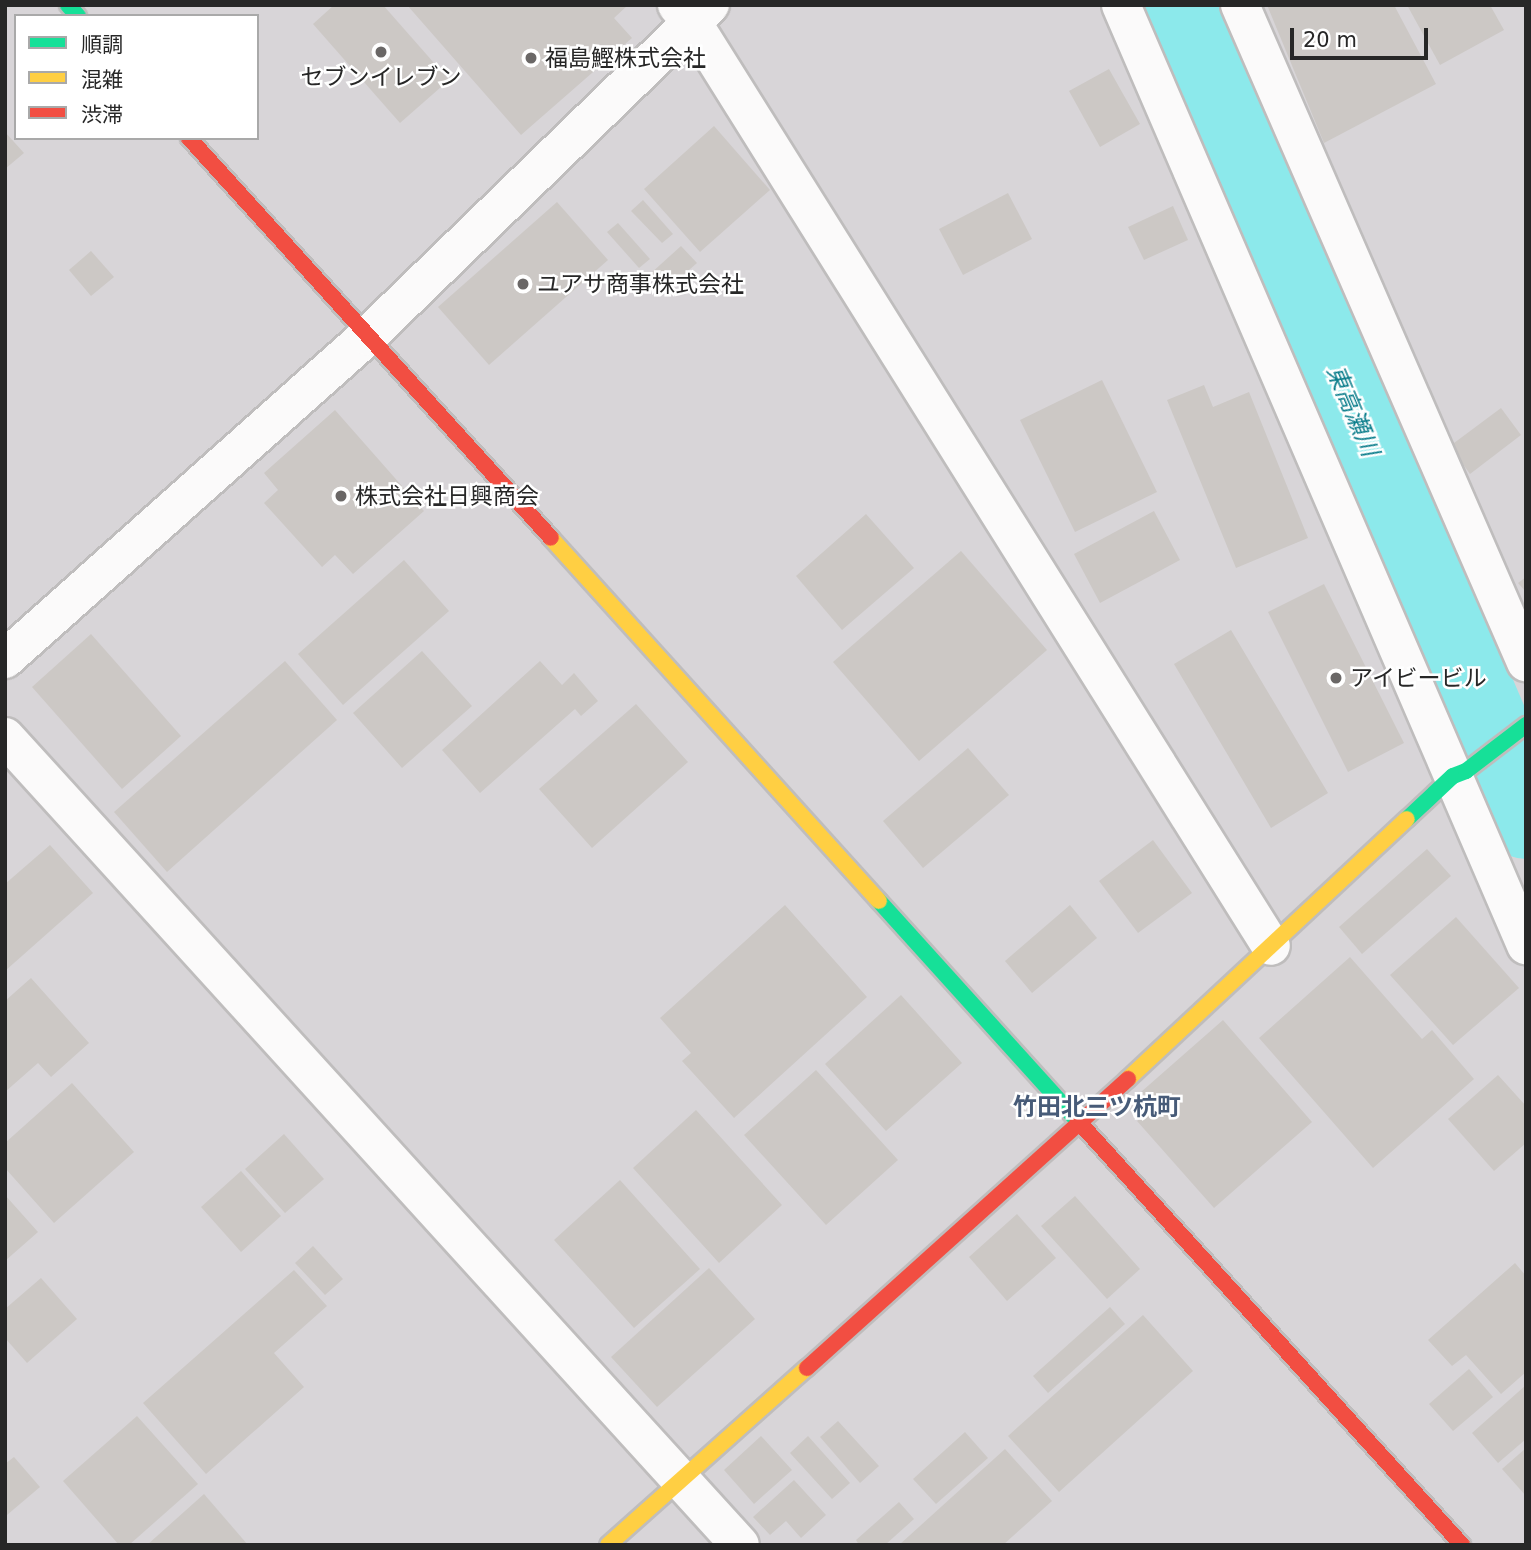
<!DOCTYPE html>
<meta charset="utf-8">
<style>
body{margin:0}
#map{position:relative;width:1531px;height:1550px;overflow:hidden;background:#e6dfdb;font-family:"DejaVu Sans","Noto Sans JP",sans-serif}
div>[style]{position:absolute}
.industrial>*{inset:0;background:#d8d5d8}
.river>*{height:84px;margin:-42px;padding:0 42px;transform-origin:42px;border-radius:42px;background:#8ce9eb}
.building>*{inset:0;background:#ccc8c5}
.roads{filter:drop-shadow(2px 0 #bfbdbd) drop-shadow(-2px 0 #bfbdbd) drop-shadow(0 2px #bfbdbd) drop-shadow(0 -2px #bfbdbd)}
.street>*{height:38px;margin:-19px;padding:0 19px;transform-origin:19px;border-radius:19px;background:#fbfafa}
.fast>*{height:16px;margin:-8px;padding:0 8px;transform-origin:8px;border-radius:8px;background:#16e098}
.slow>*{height:16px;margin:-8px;padding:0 8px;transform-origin:8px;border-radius:8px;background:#ffcf43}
.jam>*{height:16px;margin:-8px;padding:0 8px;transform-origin:8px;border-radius:8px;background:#f24e42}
.dots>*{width:19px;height:19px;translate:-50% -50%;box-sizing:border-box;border:4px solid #fff;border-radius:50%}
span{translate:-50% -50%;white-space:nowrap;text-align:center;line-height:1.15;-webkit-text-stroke:5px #fff;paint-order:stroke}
.poi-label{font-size:23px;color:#272727}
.left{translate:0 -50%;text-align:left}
.water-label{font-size:24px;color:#0a7d8b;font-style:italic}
.neighbourhood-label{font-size:24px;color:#475b78;font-weight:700}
.frame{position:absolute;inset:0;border:7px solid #272727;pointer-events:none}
.legend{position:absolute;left:14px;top:14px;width:245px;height:126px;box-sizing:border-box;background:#fff;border:2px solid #a9a9a9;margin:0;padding:9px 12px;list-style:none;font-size:21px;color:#272727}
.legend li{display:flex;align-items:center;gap:14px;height:35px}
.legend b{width:35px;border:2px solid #a9a9a9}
.scale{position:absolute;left:1290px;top:28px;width:138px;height:32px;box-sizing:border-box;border:4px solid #272727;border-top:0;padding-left:9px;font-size:21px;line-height:24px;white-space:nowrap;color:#272727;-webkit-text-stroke:5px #fff;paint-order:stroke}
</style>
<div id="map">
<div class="industrial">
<i style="clip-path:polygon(evenodd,5px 5px,1526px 5px,1526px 1545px,5px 1545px,5px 5px,16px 16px,257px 16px,257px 138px,16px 138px,16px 16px)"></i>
</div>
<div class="river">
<i style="left:1179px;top:5px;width:883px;rotate:66.86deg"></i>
</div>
<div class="building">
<i style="clip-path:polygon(334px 5px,383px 5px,449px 80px,400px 123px,313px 24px)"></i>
<i style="clip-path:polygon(407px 5px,628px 5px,614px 18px,632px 38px,521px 135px)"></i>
<i style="clip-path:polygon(1267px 5px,1394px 5px,1436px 84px,1324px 143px)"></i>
<i style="clip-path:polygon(1407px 5px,1490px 5px,1504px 30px,1440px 65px)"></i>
<i style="clip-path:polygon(1109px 69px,1140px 124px,1100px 147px,1069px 91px)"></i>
<i style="clip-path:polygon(714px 126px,770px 190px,700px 252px,644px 189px)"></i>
<i style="clip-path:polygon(5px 132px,24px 153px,5px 169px)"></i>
<i style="clip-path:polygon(1008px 193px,1032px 239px,963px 275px,939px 229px)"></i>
<i style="clip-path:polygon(643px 200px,673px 234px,662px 243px,631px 211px)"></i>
<i style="clip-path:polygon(557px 202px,608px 260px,489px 365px,438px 307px)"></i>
<i style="clip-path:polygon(1173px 206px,1188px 240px,1144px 260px,1128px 227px)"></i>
<i style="clip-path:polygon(618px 223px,650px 259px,639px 268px,607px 232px)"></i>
<i style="clip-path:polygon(681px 246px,697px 263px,665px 291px,650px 274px)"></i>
<i style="clip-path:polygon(91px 251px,114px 277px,91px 296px,69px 270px)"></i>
<i style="clip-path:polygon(1102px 380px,1157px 492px,1075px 532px,1020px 420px)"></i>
<i style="clip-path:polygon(1204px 385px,1213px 407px,1249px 392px,1308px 538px,1236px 568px,1167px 400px)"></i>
<i style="clip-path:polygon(1501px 408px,1521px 435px,1470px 474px,1450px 446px)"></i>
<i style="clip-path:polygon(335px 410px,424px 511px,353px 574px,335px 555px,322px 567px,264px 503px,278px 490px,264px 473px)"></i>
<i style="clip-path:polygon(1154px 511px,1180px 560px,1100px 603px,1074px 554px)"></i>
<i style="clip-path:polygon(866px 514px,914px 568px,842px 630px,796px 576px)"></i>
<i style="clip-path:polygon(961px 551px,1047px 650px,919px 761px,833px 662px)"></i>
<i style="clip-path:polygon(404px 560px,449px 611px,343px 705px,298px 654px)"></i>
<i style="clip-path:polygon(1526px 577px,1526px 592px,1518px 583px)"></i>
<i style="clip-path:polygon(1324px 584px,1404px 743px,1348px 772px,1268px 612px)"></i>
<i style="clip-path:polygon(1231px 630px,1328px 793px,1271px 828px,1174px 664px)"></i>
<i style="clip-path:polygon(91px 634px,181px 736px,122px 789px,32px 687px)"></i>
<i style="clip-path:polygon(422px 651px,472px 706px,402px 768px,353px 713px)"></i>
<i style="clip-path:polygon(285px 661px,337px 720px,167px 872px,114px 812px)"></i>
<i style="clip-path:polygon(540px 661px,562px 685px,574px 673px,598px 701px,581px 716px,575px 709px,480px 793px,442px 750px)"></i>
<i style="clip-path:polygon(636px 704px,688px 762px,592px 848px,539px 789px)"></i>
<i style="clip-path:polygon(968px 748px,1009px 795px,923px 868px,883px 821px)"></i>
<i style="clip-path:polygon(1153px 840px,1192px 893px,1138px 933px,1099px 881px)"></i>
<i style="clip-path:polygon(50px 845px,93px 893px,5px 971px,5px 884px)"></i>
<i style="clip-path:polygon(1427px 849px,1451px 876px,1362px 954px,1339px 927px)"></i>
<i style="clip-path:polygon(785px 905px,867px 997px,734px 1118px,682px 1061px,691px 1053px,660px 1018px)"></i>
<i style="clip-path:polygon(1070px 905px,1097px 938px,1032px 993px,1005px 961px)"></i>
<i style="clip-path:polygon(1456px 917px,1519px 988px,1453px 1045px,1390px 975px)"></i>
<i style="clip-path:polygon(1350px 957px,1422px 1039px,1432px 1030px,1474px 1079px,1373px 1168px,1259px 1038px)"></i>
<i style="clip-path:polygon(31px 978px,89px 1043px,51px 1077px,38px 1063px,5px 1092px,5px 1001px)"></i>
<i style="clip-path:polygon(901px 995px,962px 1063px,886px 1131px,825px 1064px)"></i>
<i style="clip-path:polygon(1223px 1020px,1312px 1122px,1214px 1208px,1137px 1121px,1154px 1107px,1141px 1092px)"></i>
<i style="clip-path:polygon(816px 1070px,898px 1160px,826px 1225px,744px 1135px)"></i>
<i style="clip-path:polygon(1498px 1075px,1526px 1106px,1526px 1143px,1494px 1171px,1448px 1119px)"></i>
<i style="clip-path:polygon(72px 1083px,134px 1152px,54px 1223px,5px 1168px,5px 1143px)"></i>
<i style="clip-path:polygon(696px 1110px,782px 1205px,719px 1263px,633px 1168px)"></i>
<i style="clip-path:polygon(284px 1134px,324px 1179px,285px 1213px,245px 1169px)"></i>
<i style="clip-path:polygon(241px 1171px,281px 1216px,241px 1252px,201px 1207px)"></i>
<i style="clip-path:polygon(620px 1180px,700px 1269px,634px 1328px,554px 1240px)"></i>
<i style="clip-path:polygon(5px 1195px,38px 1232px,5px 1261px)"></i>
<i style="clip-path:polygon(1075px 1196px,1140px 1269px,1107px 1299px,1041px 1226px)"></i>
<i style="clip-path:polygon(1017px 1214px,1056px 1258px,1007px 1301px,969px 1257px)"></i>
<i style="clip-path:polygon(313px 1246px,343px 1279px,325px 1295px,295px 1263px)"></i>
<i style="clip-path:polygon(1515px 1263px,1526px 1276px,1526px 1372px,1501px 1394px,1466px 1355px,1452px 1366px,1428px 1340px)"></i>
<i style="clip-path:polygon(709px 1268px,755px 1319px,657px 1407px,611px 1357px)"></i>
<i style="clip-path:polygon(294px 1270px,327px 1306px,274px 1353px,304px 1387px,206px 1474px,143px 1403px)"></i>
<i style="clip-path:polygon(41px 1278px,77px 1319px,27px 1363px,5px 1338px,5px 1309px)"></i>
<i style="clip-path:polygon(1110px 1307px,1125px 1324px,1048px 1393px,1033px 1376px)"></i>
<i style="clip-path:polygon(1143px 1315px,1193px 1371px,1059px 1492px,1008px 1436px)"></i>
<i style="clip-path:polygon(1469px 1369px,1493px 1397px,1453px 1431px,1429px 1404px)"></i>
<i style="clip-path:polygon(1526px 1385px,1526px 1439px,1498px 1463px,1472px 1433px)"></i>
<i style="clip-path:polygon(137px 1416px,198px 1484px,129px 1545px,119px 1545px,63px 1481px)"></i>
<i style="clip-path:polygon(838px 1421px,879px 1466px,860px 1483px,820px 1437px)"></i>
<i style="clip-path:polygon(965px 1432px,988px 1458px,936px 1504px,913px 1479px)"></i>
<i style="clip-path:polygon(761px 1436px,792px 1470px,754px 1504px,724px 1470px)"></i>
<i style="clip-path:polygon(808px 1436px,850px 1483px,832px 1499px,790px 1453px)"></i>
<i style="clip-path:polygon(1526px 1448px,1526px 1496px,1502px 1469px)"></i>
<i style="clip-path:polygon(1005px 1449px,1052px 1501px,1003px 1545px,899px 1545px)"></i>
<i style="clip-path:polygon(14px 1457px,40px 1487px,7px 1515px,5px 1464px)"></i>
<i style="clip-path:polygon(794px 1480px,826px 1515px,801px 1538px,786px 1521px,770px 1535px,753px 1517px)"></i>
<i style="clip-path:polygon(204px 1494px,248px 1545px,147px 1545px)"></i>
<i style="clip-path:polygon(899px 1502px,914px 1519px,885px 1545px,859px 1545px,856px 1540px)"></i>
</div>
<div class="roads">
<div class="street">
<i style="left:677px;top:5px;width:23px;rotate:49deg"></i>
<i style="left:692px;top:22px;width:1090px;rotate:57.93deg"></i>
<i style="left:1121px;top:5px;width:1024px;rotate:66.69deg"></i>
<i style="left:1240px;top:5px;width:717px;rotate:66.48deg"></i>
<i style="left:5px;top:659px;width:486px;rotate:-41.7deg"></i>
<i style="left:368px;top:336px;width:476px;rotate:-44.1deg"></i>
<i style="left:5px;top:737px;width:1092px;rotate:47.71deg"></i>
</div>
<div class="fast">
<i style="left:68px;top:5px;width:15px;rotate:48deg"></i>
<i style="left:1407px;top:819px;width:63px;rotate:-43.1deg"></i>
<i style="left:1453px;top:776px;width:14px;rotate:-21deg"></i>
<i style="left:1466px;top:771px;width:76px;rotate:-37.5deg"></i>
<i style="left:879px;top:901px;width:297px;rotate:47.9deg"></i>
</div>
<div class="slow">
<i style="left:551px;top:538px;width:489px;rotate:47.9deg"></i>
<i style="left:1128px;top:1079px;width:381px;rotate:-43deg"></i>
<i style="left:608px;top:1545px;width:266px;rotate:-41.7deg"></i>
</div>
<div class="jam">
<i style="left:189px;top:138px;width:539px;rotate:47.85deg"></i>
<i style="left:1078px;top:1121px;width:572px;rotate:47.83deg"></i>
<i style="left:807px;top:1368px;width:432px;rotate:-42deg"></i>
</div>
</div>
<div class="dots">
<i style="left:381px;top:52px;background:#6a6766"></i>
<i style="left:531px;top:58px;background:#6a6766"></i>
<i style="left:523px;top:284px;background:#6a6766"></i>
<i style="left:341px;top:496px;background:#6a6766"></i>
<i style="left:1336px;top:678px;background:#6a6766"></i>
</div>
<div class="poi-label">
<span class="left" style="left:545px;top:58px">福島鰹株式会社</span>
<span style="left:381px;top:77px">セブンイレブン</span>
<span class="left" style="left:537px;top:284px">ユアサ商事株式会社</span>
<span class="left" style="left:355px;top:496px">株式会社日興商会</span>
<span class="left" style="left:1350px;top:678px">アイビービル</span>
</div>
<div class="water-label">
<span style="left:1352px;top:411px;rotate:67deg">東高瀬川</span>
</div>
<div class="neighbourhood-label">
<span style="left:1097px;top:1108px">竹田北三ツ杭町</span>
</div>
<div class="frame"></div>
<ul class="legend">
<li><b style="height:9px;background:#16e098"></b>順調</li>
<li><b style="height:9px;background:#ffcf43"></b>混雑</li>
<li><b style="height:9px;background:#f24e42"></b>渋滞</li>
</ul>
<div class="scale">20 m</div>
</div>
